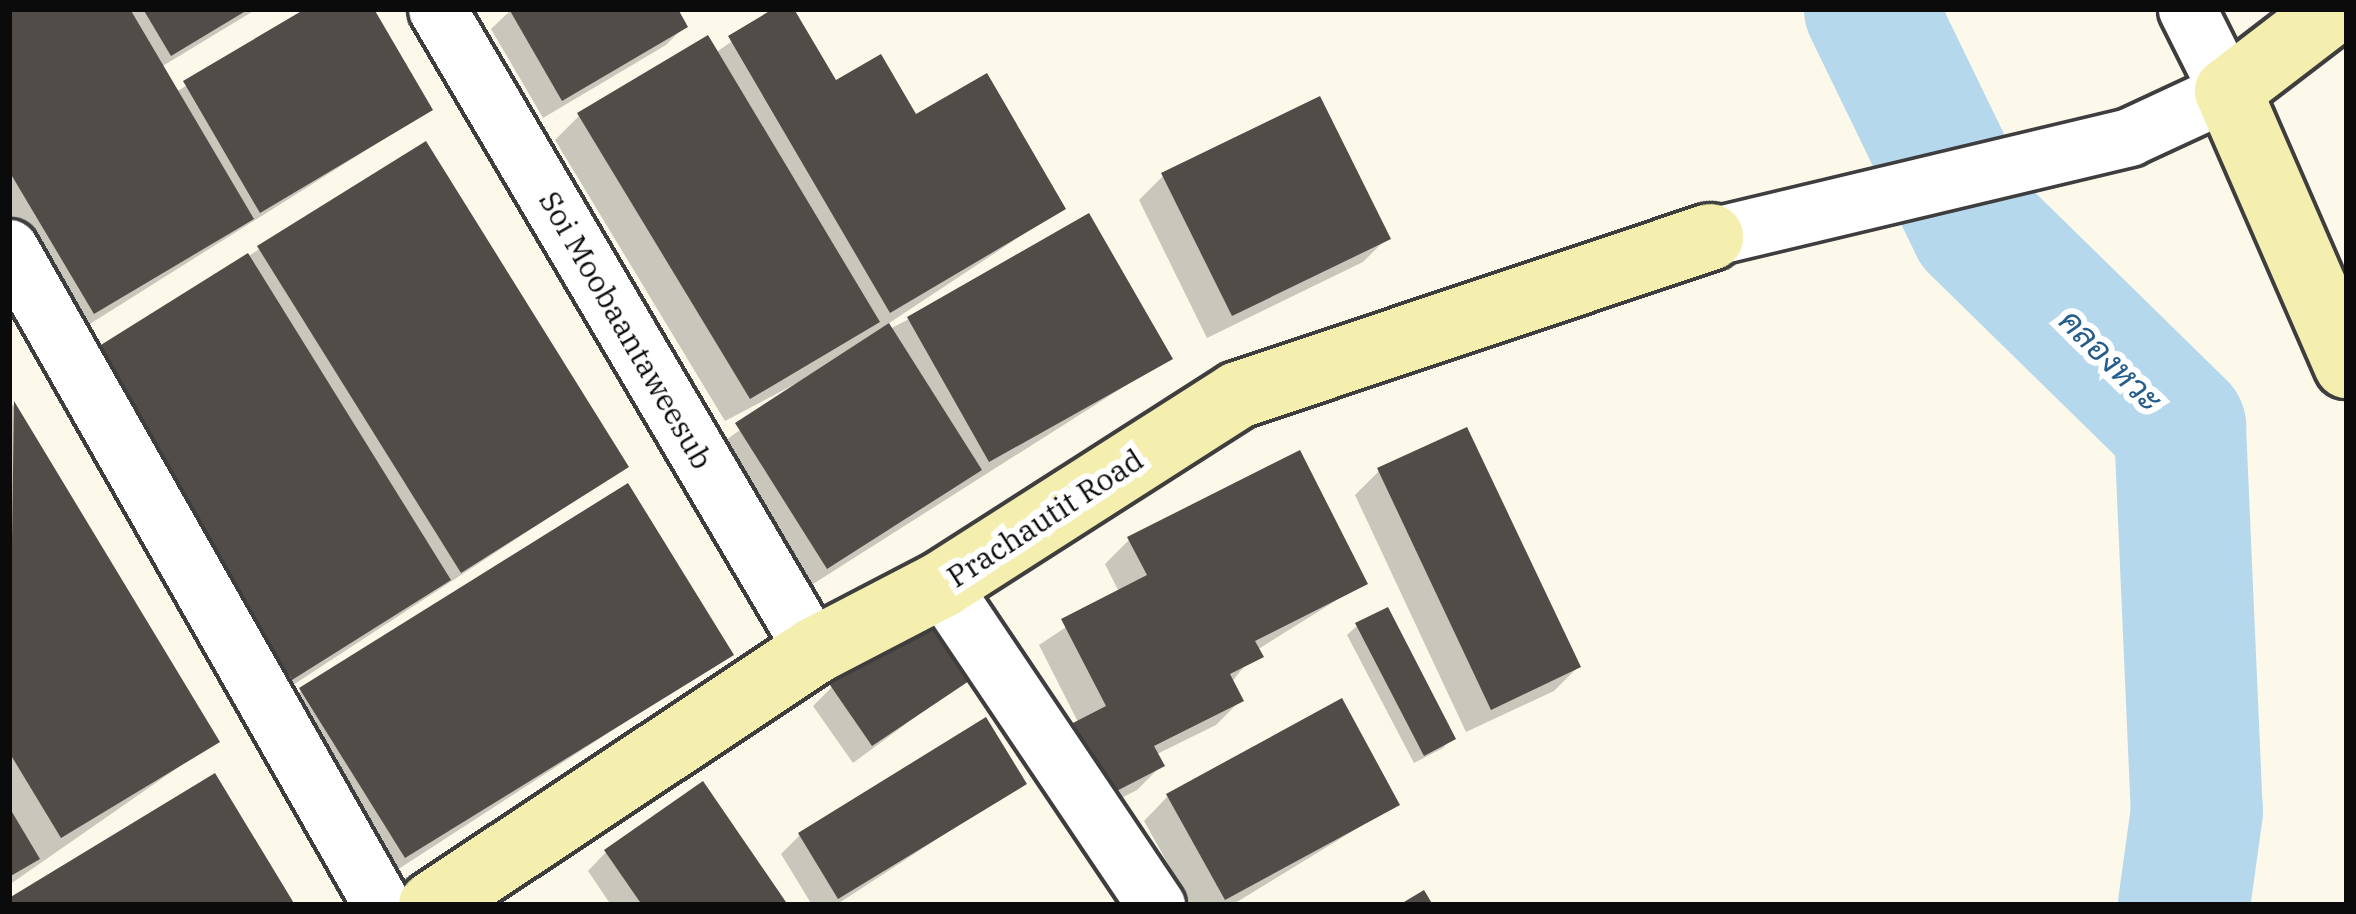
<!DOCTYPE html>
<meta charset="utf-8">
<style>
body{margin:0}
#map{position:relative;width:2356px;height:914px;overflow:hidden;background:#fcf9eb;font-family:"IBM Plex Serif",Sarabun,serif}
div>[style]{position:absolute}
.shadow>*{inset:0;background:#0003}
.river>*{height:132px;margin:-66px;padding:0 66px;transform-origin:66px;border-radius:66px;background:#b6d8ed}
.building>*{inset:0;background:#524c49}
.roads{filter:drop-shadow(3px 0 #3e3e3e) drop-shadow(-3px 0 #3e3e3e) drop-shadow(0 3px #3e3e3e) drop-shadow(0 -3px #3e3e3e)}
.street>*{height:57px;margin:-28.5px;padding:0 28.5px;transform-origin:28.5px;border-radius:28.5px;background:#fff}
.secondary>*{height:66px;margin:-33px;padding:0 33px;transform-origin:33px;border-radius:33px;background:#f4eeaf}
span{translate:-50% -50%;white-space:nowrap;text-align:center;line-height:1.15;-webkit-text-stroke:12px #fff;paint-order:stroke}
.street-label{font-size:30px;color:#0b0b0b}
.water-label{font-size:33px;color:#255d8b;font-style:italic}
.frame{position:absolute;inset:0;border:12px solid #0b0b0b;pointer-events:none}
</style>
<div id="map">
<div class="shadow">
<i style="clip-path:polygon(9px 9px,257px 9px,161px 67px,176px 92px,311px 9px,370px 9px,430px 110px,66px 339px,9px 243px)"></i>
<i style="clip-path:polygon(674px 9px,685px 26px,666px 45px,543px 118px,491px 29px,512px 9px)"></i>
<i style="clip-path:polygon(779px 9px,791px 9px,835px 84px,1063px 208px,847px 351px,909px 319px,1169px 358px,802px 591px,712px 450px,829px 366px,725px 421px,555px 140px,579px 116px,715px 53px)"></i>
<i style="clip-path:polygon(1163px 176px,1387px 238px,1363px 262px,1207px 338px,1139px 200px)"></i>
<i style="clip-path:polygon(259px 249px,626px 467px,264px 704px,63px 383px)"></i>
<i style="clip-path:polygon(13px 405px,216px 741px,9px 885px,9px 407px)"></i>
<i style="clip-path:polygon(1379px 471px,1578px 667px,1554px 691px,1466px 732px,1355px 495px)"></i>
<i style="clip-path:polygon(1129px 540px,1364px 583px,1257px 650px,1231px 683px,1240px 701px,1216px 725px,1155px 755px,1161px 766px,1137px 790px,1080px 819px,1079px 724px,1039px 645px,1119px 592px,1105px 564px)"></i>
<i style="clip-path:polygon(1357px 626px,1452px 738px,1443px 748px,1414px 763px,1347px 635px)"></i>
<i style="clip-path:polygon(730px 654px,377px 883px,274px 718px,301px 691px)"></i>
<i style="clip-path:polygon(968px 678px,853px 763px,813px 706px,832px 687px)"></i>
<i style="clip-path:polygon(1023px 783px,836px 905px,812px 905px,781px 854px,800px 835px)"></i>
<i style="clip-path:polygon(1168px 796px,1397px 804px,1232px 905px,1191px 905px,1144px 821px)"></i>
<i style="clip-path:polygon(606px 852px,784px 905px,611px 905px,588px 871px)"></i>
</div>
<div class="river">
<i style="left:1870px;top:9px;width:242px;rotate:64.1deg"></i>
<i style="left:1976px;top:227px;width:286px;rotate:44.4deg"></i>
<i style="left:2180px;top:427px;width:384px;rotate:87.5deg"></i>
<i style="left:2197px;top:811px;width:95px;rotate:97.9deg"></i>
</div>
<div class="building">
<i style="clip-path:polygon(9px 9px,130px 9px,254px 219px,94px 314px,9px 171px)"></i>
<i style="clip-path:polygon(143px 9px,249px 9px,171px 56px)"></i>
<i style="clip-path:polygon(305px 9px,374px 9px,433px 110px,260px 213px,183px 81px)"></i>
<i style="clip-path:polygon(509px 9px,678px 9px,688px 27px,562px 101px)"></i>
<i style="clip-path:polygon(773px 9px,794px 9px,836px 80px,881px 54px,916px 114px,987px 73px,1066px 209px,890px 313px,728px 36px)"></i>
<i style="clip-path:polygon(708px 35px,880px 322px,750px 399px,577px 113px)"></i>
<i style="clip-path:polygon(1320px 96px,1391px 239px,1232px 316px,1161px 173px)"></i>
<i style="clip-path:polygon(426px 141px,629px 467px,461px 573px,257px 246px)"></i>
<i style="clip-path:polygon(1089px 213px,1173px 359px,989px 462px,907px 317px)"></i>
<i style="clip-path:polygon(248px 253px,451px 580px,292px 680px,88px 353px)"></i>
<i style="clip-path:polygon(889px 323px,982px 470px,827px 569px,735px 423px)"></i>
<i style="clip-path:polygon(14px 401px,220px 742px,61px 838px,9px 752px)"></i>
<i style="clip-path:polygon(1467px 427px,1581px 667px,1491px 710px,1377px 468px)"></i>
<i style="clip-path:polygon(1300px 450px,1368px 584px,1255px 641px,1264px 657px,1230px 674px,1244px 701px,1154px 746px,1165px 766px,1105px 797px,1069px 725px,1106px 706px,1061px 619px,1147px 575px,1127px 537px)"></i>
<i style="clip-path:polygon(628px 483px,734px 655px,405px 858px,299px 688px)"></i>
<i style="clip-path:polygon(1388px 607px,1456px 739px,1424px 756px,1355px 623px)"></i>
<i style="clip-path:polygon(929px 617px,972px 679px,872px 746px,830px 685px)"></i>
<i style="clip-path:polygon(1342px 698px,1400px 805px,1225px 900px,1166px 794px)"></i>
<i style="clip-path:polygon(986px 717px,1027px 784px,838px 899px,798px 833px)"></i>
<i style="clip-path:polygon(215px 773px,295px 905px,9px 905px,9px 898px)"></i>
<i style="clip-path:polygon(703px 781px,788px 905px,642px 905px,604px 850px)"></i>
<i style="clip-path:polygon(9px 807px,40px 859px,9px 877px)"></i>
<i style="clip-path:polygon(1424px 890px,1433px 905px,1399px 905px)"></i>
</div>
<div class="roads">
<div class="street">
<i style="left:437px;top:9px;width:745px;rotate:59.58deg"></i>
<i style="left:1710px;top:237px;width:431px;rotate:-13.4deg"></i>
<i style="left:2129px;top:137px;width:109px;rotate:-24.9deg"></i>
<i style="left:2228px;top:91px;width:92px;rotate:-116.6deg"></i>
<i style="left:9px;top:248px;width:755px;rotate:60.42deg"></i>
<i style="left:941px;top:585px;width:386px;rotate:56.1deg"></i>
</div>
<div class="secondary">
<i style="left:2335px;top:9px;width:135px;rotate:142.5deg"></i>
<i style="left:2228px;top:91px;width:299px;rotate:66.5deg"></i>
<i style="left:432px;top:905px;width:459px;rotate:-33.6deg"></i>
<i style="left:814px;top:651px;width:143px;rotate:-27.5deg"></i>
<i style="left:941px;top:585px;width:353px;rotate:-32.6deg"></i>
<i style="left:1238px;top:395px;width:498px;rotate:-18.5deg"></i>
</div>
</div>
<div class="street-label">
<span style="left:626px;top:330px;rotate:60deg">Soi Moobaantaweesub</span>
<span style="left:1045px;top:518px;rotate:-33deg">Prachautit Road</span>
</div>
<div class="water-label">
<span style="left:2111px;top:360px;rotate:45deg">คลองหวะ</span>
</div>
<div class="frame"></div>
</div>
